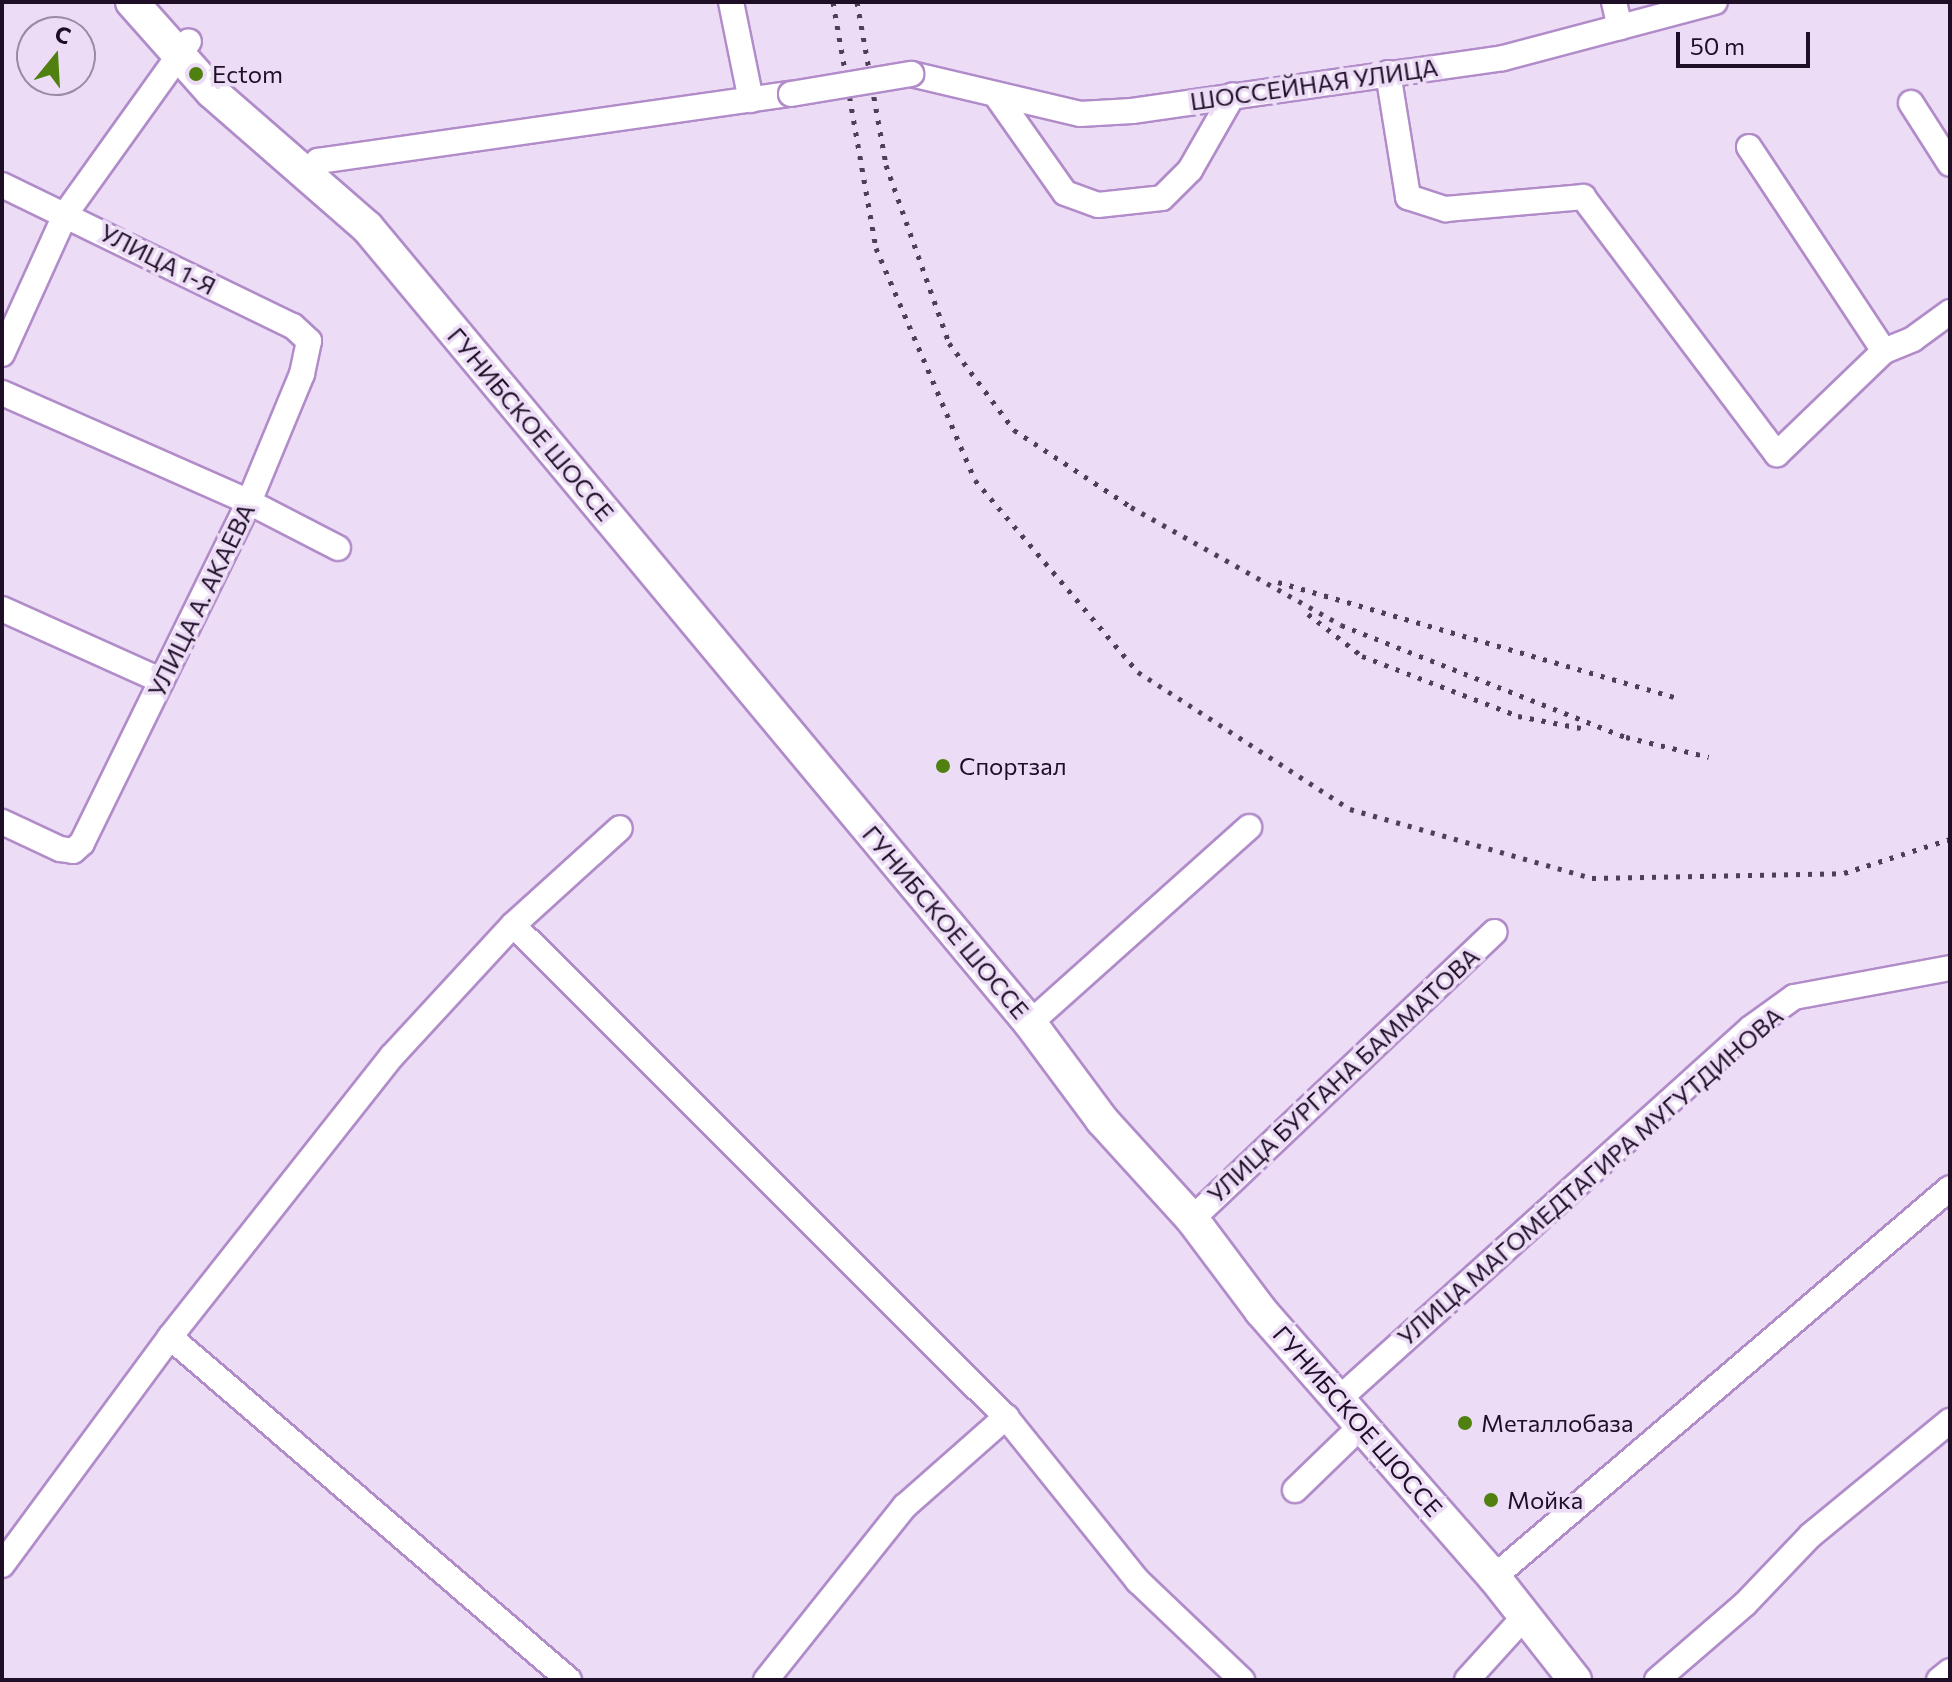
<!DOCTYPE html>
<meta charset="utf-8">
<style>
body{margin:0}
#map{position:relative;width:1952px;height:1682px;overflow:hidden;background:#ecdcf6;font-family:Commissioner,sans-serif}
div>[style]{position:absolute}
.roads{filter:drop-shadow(2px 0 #b18cc9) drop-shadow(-2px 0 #b18cc9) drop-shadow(0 2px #b18cc9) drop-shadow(0 -2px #b18cc9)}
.minor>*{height:24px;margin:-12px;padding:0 12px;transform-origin:12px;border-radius:12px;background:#fff}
.major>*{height:32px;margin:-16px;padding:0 16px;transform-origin:16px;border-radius:16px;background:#fff}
.rail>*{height:5px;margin-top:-2.5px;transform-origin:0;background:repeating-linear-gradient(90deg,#4e3f57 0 4px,transparent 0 12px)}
.bridges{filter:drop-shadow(2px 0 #b18cc9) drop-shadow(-2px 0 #b18cc9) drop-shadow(0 2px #b18cc9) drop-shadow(0 -2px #b18cc9)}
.minor-bridge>*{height:24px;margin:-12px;padding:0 12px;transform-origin:12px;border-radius:12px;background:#fff}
.dots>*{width:22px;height:22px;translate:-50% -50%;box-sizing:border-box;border:4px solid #ecdcf6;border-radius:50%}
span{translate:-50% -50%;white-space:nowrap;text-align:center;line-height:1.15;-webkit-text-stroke:7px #ecdcf6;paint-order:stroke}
.poi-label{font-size:24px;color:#1e0f26}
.left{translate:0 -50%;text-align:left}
.street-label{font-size:24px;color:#1e0f26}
.frame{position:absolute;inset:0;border:4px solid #1e0f26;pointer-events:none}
.north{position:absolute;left:16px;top:16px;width:80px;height:80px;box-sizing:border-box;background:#ecdcf6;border:2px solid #9a8aa3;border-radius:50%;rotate:18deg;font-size:22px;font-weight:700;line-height:32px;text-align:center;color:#1e0f26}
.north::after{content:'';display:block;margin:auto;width:28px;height:36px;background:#4f8010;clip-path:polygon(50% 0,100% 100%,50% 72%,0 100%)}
.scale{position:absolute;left:1676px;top:32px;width:134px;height:36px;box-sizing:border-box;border:4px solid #1e0f26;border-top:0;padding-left:10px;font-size:24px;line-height:28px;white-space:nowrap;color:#1e0f26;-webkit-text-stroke:6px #ecdcf6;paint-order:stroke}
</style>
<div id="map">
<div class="roads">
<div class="minor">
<i style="left:731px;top:2px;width:100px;rotate:78.5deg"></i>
<i style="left:1614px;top:2px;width:26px;rotate:77deg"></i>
<i style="left:1388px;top:73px;width:126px;rotate:80.8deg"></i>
<i style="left:1408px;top:197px;width:40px;rotate:18deg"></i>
<i style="left:1446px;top:209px;width:138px;rotate:-5deg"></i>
<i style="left:1583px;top:197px;width:322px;rotate:53deg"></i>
<i style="left:1777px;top:454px;width:149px;rotate:-43.9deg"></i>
<i style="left:911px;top:74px;width:174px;rotate:13.3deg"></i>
<i style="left:1080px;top:114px;width:52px;rotate:-3.3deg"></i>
<i style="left:1132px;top:111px;width:375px;rotate:-8.1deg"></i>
<i style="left:1503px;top:58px;width:219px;rotate:-14.8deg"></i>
<i style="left:998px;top:98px;width:116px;rotate:54.8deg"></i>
<i style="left:1065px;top:193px;width:35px;rotate:20deg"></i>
<i style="left:1098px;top:205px;width:64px;rotate:-6.2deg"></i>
<i style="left:1162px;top:198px;width:40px;rotate:-45deg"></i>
<i style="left:1190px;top:170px;width:86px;rotate:-60.2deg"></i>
<i style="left:1911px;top:103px;width:72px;rotate:57.4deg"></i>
<i style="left:1749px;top:147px;width:245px;rotate:56.5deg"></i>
<i style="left:1884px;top:351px;width:31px;rotate:-22deg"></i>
<i style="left:1913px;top:339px;width:46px;rotate:-36.1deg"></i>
<i style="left:304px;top:175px;width:20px;rotate:-45deg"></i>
<i style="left:318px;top:161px;width:478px;rotate:-8.1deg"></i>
<i style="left:2px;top:185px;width:323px;rotate:25.9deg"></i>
<i style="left:293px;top:326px;width:22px;rotate:43deg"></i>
<i style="left:309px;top:341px;width:34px;rotate:102deg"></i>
<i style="left:302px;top:374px;width:139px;rotate:112.5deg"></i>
<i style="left:249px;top:502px;width:380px;rotate:116.1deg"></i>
<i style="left:82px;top:843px;width:12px;rotate:138deg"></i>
<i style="left:73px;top:851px;width:13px;rotate:-171deg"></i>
<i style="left:60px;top:849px;width:64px;rotate:-155deg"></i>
<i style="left:2px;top:354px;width:155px;rotate:-65.6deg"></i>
<i style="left:66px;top:213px;width:211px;rotate:-54.4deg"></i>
<i style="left:2px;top:393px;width:270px;rotate:23.8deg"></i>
<i style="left:249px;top:502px;width:100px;rotate:27.3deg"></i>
<i style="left:2px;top:609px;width:175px;rotate:24.2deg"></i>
<i style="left:513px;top:925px;width:697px;rotate:44.94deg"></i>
<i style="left:1006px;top:1417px;width:211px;rotate:51.2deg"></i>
<i style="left:1138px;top:1581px;width:144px;rotate:43.6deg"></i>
<i style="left:1030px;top:1023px;width:294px;rotate:-41.8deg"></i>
<i style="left:1192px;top:1219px;width:417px;rotate:-43.5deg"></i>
<i style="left:170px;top:1337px;width:526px;rotate:40.68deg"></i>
<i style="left:1340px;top:1398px;width:553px;rotate:-41.99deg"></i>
<i style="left:1751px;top:1028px;width:53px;rotate:-35.8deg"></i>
<i style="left:1794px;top:997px;width:159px;rotate:-10.5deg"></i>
<i style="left:1295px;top:1490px;width:95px;rotate:-44.1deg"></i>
<i style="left:2px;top:1565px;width:283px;rotate:-53.6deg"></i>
<i style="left:170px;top:1337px;width:358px;rotate:-51.7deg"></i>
<i style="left:392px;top:1056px;width:178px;rotate:-47.3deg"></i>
<i style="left:513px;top:925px;width:144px;rotate:-42.2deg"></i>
<i style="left:1494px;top:1577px;width:599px;rotate:-40.47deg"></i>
<i style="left:766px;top:1680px;width:223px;rotate:-51.4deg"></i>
<i style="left:905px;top:1506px;width:135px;rotate:-41.4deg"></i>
<i style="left:1467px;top:1680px;width:86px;rotate:-47.8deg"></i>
<i style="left:1657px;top:1680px;width:116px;rotate:-40.8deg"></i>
<i style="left:1745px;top:1604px;width:95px;rotate:-46.3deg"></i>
<i style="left:1811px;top:1535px;width:180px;rotate:-39.4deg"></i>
<i style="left:1939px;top:1680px;width:14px;rotate:-39deg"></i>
</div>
<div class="major">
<i style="left:132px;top:2px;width:120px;rotate:48.4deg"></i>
<i style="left:212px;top:92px;width:206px;rotate:41.1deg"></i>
<i style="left:367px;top:227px;width:1036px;rotate:50.21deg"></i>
<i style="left:1030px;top:1023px;width:121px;rotate:53.4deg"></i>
<i style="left:1102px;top:1120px;width:134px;rotate:47.7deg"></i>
<i style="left:1192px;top:1219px;width:115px;rotate:53.1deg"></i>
<i style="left:1261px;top:1311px;width:354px;rotate:48.8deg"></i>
<i style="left:1494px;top:1577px;width:131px;rotate:51.8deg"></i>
</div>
</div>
<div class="rail">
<i style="left:833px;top:2px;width:250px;rotate:80.1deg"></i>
<i style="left:876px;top:248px;width:252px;rotate:66.9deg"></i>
<i style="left:975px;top:480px;width:252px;rotate:49.7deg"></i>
<i style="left:1138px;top:672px;width:252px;rotate:32.9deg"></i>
<i style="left:1350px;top:809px;width:252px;rotate:15.9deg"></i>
<i style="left:1592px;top:878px;width:252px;rotate:-1.1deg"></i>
<i style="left:1844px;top:873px;width:111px;rotate:-17.8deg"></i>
<i style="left:857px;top:2px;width:166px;rotate:79.9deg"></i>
<i style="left:886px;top:165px;width:189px;rotate:70.5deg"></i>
<i style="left:949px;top:343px;width:109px;rotate:53.2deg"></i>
<i style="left:1014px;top:430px;width:140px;rotate:33.3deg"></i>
<i style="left:1131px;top:507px;width:241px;rotate:29.3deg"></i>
<i style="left:1341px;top:625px;width:306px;rotate:21.5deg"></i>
<i style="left:1626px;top:737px;width:85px;rotate:13.5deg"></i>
<i style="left:1278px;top:582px;width:413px;rotate:16.2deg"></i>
<i style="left:1308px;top:614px;width:68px;rotate:37.9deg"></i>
<i style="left:1362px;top:656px;width:167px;rotate:21deg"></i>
<i style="left:1518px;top:716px;width:64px;rotate:10.8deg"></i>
</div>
<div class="bridges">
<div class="minor-bridge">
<i style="left:791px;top:94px;width:122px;rotate:-9.5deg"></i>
</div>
</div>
<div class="dots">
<i style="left:196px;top:74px;background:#4f8010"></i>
<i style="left:943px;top:766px;background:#4f8010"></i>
<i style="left:1465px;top:1423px;background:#4f8010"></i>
<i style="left:1491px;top:1500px;background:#4f8010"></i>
</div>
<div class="poi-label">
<span class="left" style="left:212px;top:74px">Ectom</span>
<span class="left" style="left:959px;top:766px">Спортзал</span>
<span class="left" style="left:1481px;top:1423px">Металлобаза</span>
<span class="left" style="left:1507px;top:1500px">Мойка</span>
</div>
<div class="street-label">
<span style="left:1314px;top:84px;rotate:-8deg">ШОССЕЙНАЯ УЛИЦА</span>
<span style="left:158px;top:259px;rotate:27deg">УЛИЦА 1-Я</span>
<span style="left:531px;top:424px;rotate:50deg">ГУНИБСКОЕ ШОССЕ</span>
<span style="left:201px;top:600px;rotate:-64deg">УЛИЦА А. АКАЕВА</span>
<span style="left:946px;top:922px;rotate:50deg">ГУНИБСКОЕ ШОССЕ</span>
<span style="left:1343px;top:1075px;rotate:-43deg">УЛИЦА БУРГАНА БАММАТОВА</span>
<span style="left:1590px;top:1176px;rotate:-41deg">УЛИЦА МАГОМЕДТАГИРА МУГУТДИНОВА</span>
<span style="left:1358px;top:1421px;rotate:49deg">ГУНИБСКОЕ ШОССЕ</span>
</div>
<div class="frame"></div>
<div class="north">С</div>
<div class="scale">50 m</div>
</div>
